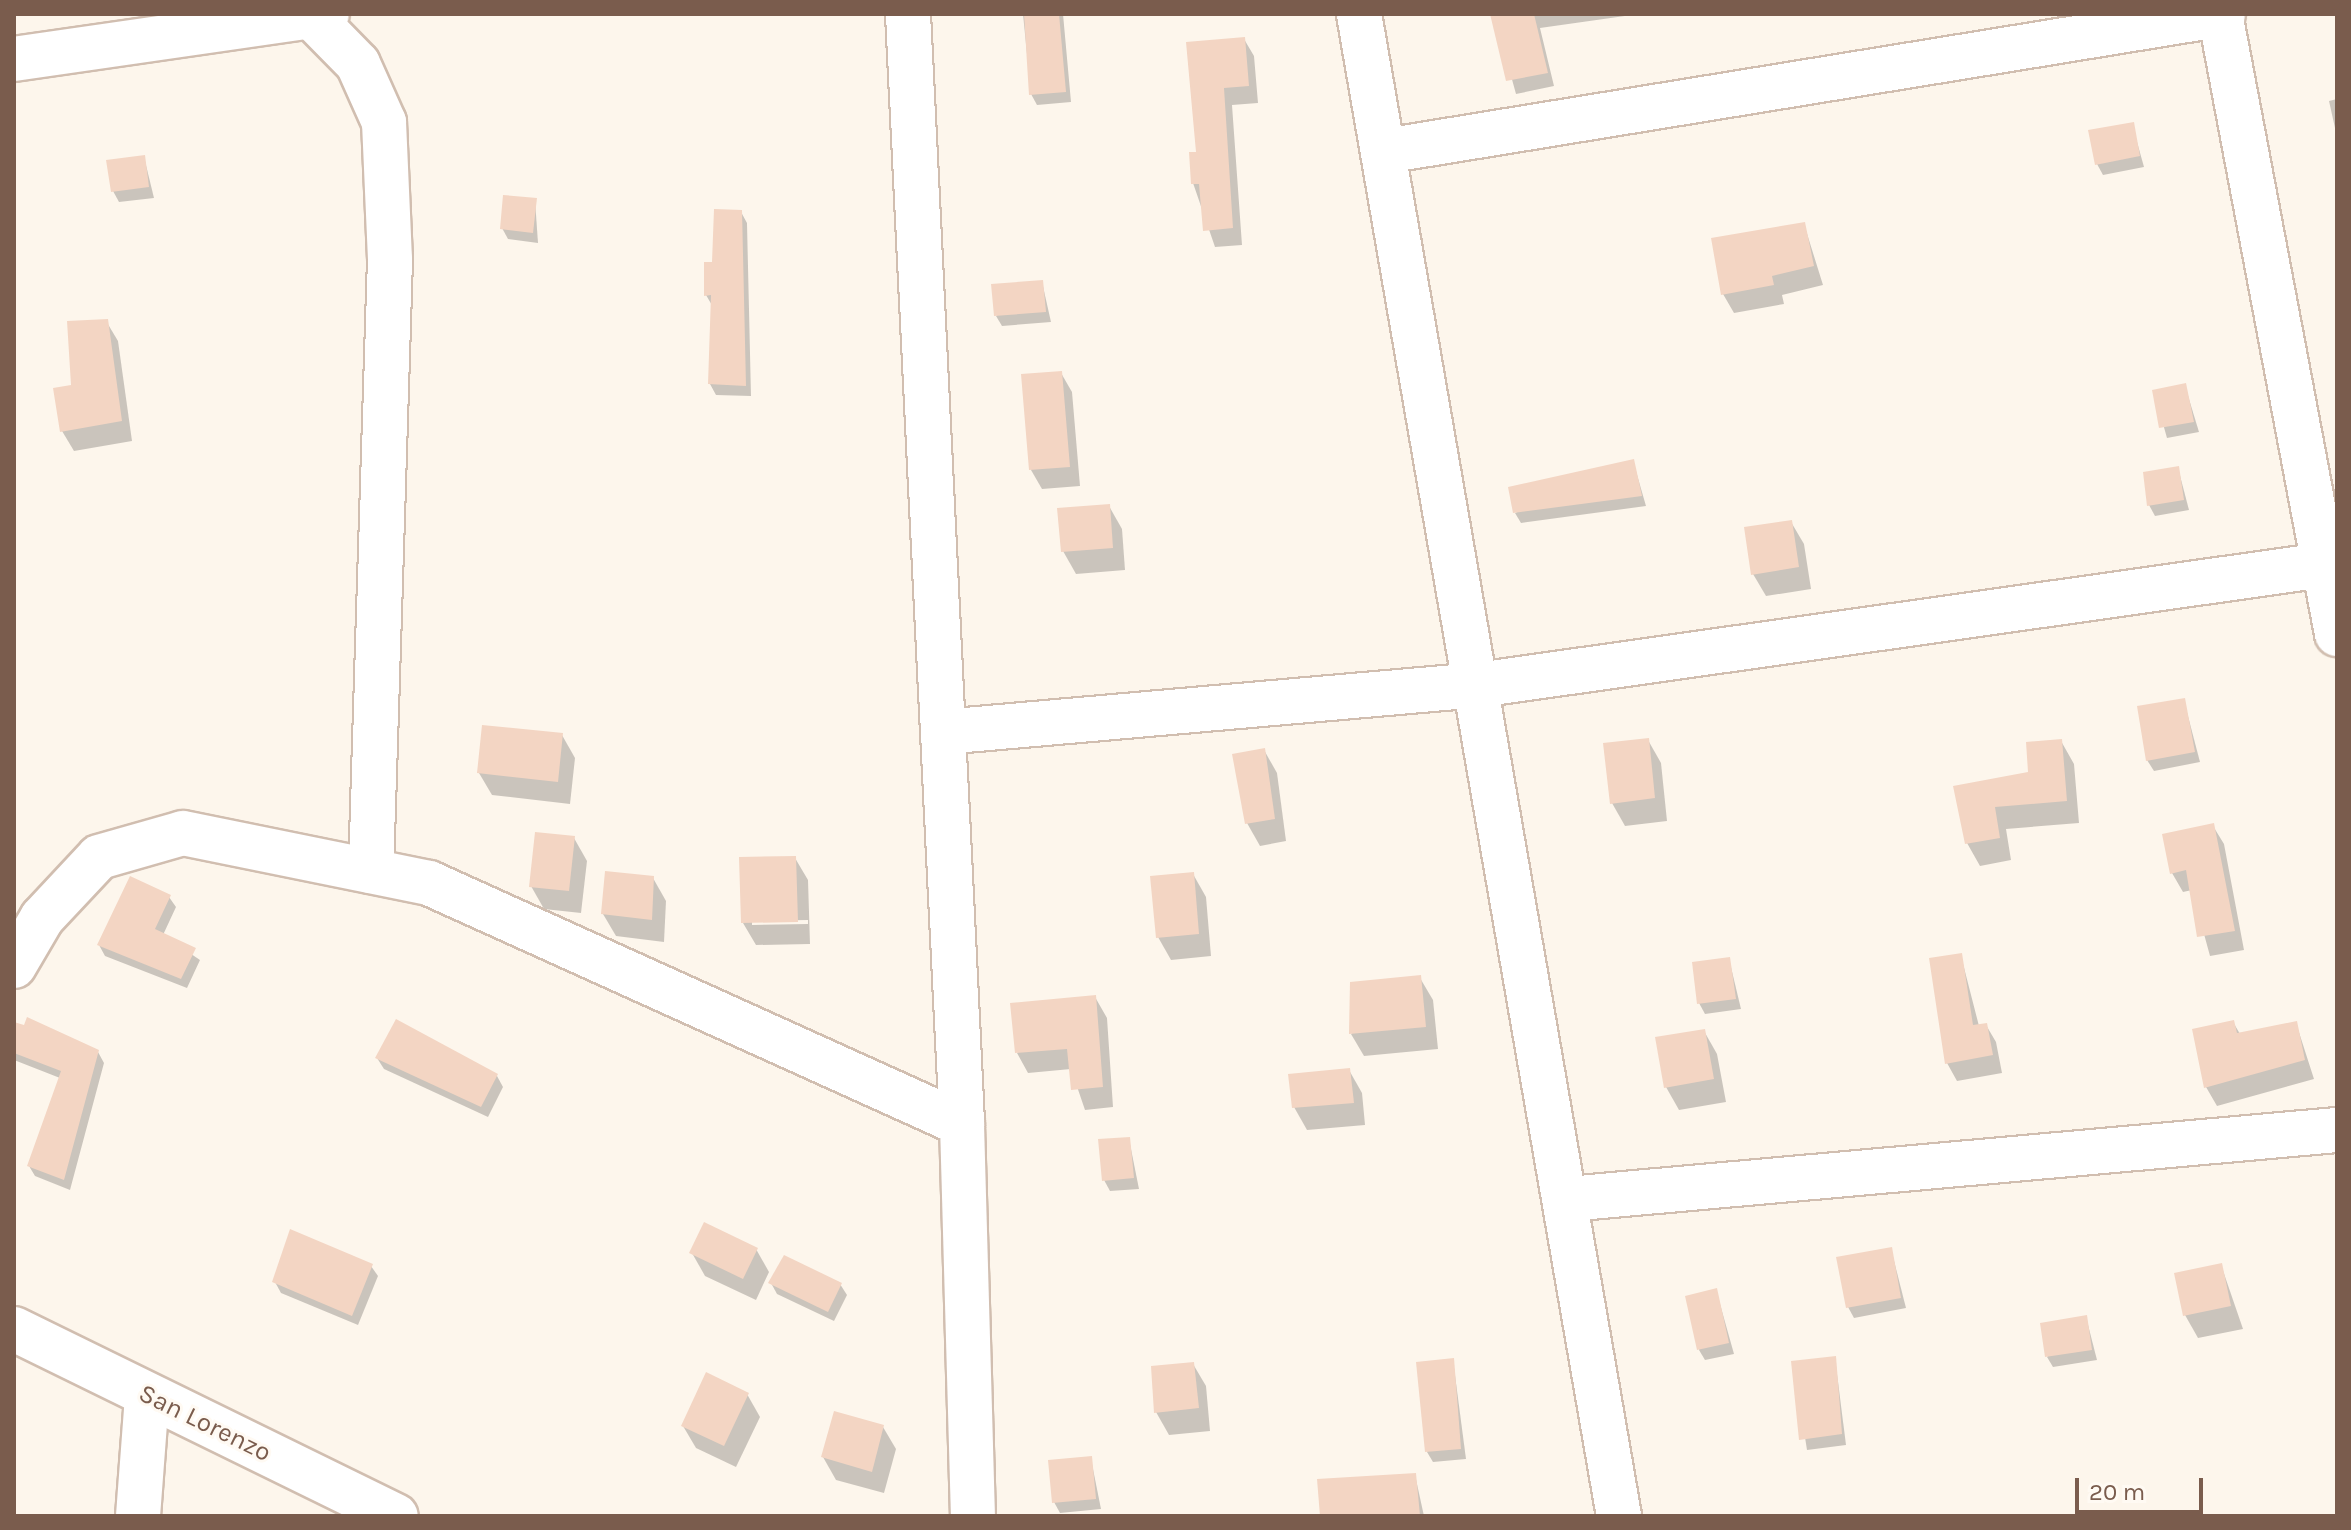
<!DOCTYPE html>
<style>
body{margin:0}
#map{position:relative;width:2351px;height:1530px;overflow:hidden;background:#fdf6ec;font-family:Karla,sans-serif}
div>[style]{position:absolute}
.shadow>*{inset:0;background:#0003}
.building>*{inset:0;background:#f3d5c3}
.roads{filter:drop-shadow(2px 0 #d1beb0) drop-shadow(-2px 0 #d1beb0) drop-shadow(0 2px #d1beb0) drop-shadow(0 -2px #d1beb0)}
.minor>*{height:44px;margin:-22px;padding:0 22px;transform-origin:22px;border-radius:22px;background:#fff}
span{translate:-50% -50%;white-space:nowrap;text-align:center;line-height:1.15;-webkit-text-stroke:6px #fffaf3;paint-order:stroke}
.street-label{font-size:26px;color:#7a5c4d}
.frame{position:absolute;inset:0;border:16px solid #7a5c4d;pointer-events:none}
.scale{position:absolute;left:2075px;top:1478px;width:128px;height:36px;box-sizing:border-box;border:4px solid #7a5c4d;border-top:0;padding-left:10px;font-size:24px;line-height:28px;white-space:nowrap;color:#7a5c4d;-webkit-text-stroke:6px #fffaf3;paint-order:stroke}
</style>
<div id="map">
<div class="shadow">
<i style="clip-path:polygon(1023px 14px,1063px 14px,1071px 102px,1037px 105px,1031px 94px)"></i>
<i style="clip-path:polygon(1494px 14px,1639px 14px,1540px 28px,1554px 86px,1516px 94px)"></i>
<i style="clip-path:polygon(1244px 39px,1254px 56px,1258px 103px,1232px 105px,1242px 245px,1215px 247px,1193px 183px,1198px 153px,1189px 43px)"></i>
<i style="clip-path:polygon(2337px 99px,2337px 137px,2329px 101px)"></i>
<i style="clip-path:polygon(2132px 124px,2144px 167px,2103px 175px,2097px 164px)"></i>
<i style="clip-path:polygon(144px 157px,154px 198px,119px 202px,113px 191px)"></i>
<i style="clip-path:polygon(535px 200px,538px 243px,508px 239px,502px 228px)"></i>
<i style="clip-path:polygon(741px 212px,747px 223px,751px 396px,716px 395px,710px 384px,713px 307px,706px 295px)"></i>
<i style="clip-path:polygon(1804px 224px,1823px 285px,1782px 295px,1784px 304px,1734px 313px,1723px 294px)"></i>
<i style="clip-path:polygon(1042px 282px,1051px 322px,1002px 326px,996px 316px)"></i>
<i style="clip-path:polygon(106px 321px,118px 341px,132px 441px,74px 451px,62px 431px)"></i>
<i style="clip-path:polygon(1061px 373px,1072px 392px,1080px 486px,1042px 489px,1031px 470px)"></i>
<i style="clip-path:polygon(2185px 386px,2199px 432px,2167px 438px,2154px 392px)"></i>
<i style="clip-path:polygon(1633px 461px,1646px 506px,1521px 523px,1515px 513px)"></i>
<i style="clip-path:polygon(2178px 468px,2189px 510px,2155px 516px,2149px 505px)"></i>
<i style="clip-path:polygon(1109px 506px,1122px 529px,1125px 570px,1076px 574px,1063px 551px)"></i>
<i style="clip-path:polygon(1791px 522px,1804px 544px,1811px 589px,1766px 596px,1753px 574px)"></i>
<i style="clip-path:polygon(2184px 701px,2200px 762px,2154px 771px,2147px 760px)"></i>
<i style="clip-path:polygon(562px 735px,575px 758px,570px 804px,492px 795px,479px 773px)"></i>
<i style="clip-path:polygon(1648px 740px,1661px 763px,1667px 821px,1625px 826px,1612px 803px)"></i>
<i style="clip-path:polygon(2061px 741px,2074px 764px,2079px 823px,2006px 829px,2011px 860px,1980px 866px,1967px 843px,1956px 787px,2030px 774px)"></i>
<i style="clip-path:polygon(1264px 750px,1277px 773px,1286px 841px,1260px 846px,1247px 823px)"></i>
<i style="clip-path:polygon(2213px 826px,2224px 844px,2244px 950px,2210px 956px,2192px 890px,2183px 892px,2172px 873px)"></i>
<i style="clip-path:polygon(574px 838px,587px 861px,581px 913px,544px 909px,531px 886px)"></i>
<i style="clip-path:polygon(evenodd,795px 858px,808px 880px,810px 944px,756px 945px,743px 923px,795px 858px,808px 920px,808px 924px,752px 925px,752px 921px,808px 920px)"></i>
<i style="clip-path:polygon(1193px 874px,1206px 897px,1211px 956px,1171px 960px,1158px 937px)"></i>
<i style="clip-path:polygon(653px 878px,666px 901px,664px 942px,616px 936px,603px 914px)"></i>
<i style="clip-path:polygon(169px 897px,176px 907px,163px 935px,200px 960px,187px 988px,105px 956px,99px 945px)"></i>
<i style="clip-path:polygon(1961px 956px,1979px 1026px,1986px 1025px,1996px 1042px,2002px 1073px,1957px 1081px,1947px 1063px)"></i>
<i style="clip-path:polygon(1729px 959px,1741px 1009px,1705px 1014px,1699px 1003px)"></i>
<i style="clip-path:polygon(1420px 978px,1433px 1000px,1438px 1049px,1364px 1056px,1351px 1034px)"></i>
<i style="clip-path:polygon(1095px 997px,1107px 1018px,1113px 1107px,1085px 1110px,1071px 1069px,1028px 1073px,1017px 1053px)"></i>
<i style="clip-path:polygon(2233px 1022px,2240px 1034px,2296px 1023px,2314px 1079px,2217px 1106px,2206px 1087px)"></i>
<i style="clip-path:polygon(14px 1024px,98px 1052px,104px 1063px,70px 1190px,35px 1176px,29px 1166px,60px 1078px,14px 1060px)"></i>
<i style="clip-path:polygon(1704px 1031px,1717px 1054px,1726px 1102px,1679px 1110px,1666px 1087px)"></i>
<i style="clip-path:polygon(377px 1058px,497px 1076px,503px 1087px,488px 1117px,384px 1069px)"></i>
<i style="clip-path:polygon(1349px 1070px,1362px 1093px,1365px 1125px,1307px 1130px,1294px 1107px)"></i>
<i style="clip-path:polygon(1129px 1139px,1139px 1189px,1110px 1191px,1104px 1180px)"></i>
<i style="clip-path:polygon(756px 1249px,769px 1272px,756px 1300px,705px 1276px,692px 1253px)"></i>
<i style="clip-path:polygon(1891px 1249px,1906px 1308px,1854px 1318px,1848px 1307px)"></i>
<i style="clip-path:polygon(2221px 1265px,2243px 1329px,2198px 1338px,2185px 1315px)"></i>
<i style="clip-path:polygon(371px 1266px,378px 1276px,358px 1325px,281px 1293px,275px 1282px)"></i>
<i style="clip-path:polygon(771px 1283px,840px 1284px,847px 1295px,834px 1321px,777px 1294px)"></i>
<i style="clip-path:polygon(1716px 1290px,1734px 1354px,1705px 1360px,1699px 1350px)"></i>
<i style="clip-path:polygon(2086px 1317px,2097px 1360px,2053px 1367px,2047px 1357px)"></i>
<i style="clip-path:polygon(1835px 1358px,1846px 1445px,1807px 1450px,1793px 1362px)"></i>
<i style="clip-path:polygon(1453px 1360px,1466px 1459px,1433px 1462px,1427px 1452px)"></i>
<i style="clip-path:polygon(1193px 1364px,1206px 1386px,1210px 1431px,1169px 1435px,1156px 1412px)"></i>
<i style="clip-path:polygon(747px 1394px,760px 1417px,736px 1467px,696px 1448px,683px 1426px)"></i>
<i style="clip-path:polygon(883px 1427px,896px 1449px,884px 1493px,836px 1480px,823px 1457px)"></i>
<i style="clip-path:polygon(1091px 1459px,1101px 1509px,1060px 1513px,1054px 1502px)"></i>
<i style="clip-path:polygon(1415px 1475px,1424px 1516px,1322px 1516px)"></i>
</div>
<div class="building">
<i style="clip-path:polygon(1024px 14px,1059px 14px,1066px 92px,1029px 95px)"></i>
<i style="clip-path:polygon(1490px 14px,1534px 14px,1548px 73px,1506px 81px)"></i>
<i style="clip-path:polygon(1245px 37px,1249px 86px,1224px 88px,1233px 228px,1203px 231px,1199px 184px,1191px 184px,1189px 152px,1196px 152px,1186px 42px)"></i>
<i style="clip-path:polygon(2134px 122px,2140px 156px,2095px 165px,2088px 130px)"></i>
<i style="clip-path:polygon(145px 155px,149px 187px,111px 192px,106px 160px)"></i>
<i style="clip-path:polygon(503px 195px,537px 198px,533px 233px,500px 229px)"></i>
<i style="clip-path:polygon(714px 209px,742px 210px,746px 386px,708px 384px,711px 295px,704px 296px,704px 262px,712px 262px)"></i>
<i style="clip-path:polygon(1805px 222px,1814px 266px,1772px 276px,1774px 285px,1721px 295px,1711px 238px)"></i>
<i style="clip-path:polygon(1043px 280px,1046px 312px,994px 316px,991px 284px)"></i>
<i style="clip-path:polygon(108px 319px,122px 421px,60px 432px,53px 388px,71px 385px,67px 321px)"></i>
<i style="clip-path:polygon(1062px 371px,1070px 467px,1029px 470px,1021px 374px)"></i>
<i style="clip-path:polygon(2186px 383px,2194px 422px,2159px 428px,2152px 390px)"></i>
<i style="clip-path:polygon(1634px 459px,1642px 496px,1513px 513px,1508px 487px)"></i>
<i style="clip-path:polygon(2179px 466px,2184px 500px,2147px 506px,2143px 472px)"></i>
<i style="clip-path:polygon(1110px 504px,1113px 548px,1061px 552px,1057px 508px)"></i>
<i style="clip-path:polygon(1792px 520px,1799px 567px,1751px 575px,1744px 527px)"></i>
<i style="clip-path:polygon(2185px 698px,2195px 752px,2146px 761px,2137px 706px)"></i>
<i style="clip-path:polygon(482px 725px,563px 733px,558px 782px,477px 773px)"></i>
<i style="clip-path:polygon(1649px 738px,1655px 798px,1610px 804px,1603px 743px)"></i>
<i style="clip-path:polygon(2062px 739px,2067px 801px,1995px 807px,2000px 838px,1965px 844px,1953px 786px,2028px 772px,2026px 742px)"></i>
<i style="clip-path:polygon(1265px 748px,1275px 819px,1245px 824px,1232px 754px)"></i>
<i style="clip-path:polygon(2214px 823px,2235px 931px,2197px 937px,2186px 870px,2170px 874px,2162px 834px)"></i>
<i style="clip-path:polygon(535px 832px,575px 836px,569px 891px,529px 887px)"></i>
<i style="clip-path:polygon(796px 856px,798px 922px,741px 923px,739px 857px)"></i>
<i style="clip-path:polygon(605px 871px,654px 876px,652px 920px,601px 914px)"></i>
<i style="clip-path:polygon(1194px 872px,1199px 934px,1156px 938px,1150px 876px)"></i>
<i style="clip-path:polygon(130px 876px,171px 895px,155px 929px,196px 948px,181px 979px,97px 945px)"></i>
<i style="clip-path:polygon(1962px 953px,1973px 1025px,1987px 1023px,1993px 1055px,1945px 1064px,1929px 958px)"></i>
<i style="clip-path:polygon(1730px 957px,1736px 999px,1697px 1004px,1692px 962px)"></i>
<i style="clip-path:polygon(1421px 975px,1426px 1027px,1349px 1034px,1350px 982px)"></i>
<i style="clip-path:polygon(1096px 995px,1103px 1087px,1071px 1090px,1067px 1049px,1015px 1053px,1010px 1003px)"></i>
<i style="clip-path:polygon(27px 1017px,99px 1050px,64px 1180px,27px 1166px,61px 1071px,14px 1053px,14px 1022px,24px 1025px)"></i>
<i style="clip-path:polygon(396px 1019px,498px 1074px,481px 1107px,375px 1058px)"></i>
<i style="clip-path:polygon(2234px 1020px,2237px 1033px,2297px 1021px,2305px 1060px,2204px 1088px,2192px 1029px)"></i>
<i style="clip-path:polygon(1705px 1029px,1714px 1079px,1664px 1088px,1655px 1037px)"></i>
<i style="clip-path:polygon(1350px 1068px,1354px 1103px,1292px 1108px,1288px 1074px)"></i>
<i style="clip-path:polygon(1130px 1137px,1134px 1178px,1102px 1181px,1098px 1139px)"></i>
<i style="clip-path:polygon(704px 1222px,758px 1248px,743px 1279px,689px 1253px)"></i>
<i style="clip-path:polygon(290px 1229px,373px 1264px,352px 1316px,272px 1282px)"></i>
<i style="clip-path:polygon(1892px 1247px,1901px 1298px,1846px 1308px,1836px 1257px)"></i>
<i style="clip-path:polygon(784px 1255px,842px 1283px,828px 1312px,768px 1283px)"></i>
<i style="clip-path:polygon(2222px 1263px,2231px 1306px,2183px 1316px,2174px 1273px)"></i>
<i style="clip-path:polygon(1717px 1288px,1729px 1343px,1697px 1350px,1685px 1296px)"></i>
<i style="clip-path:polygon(2087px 1315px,2092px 1350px,2045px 1357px,2040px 1323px)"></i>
<i style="clip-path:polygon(1836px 1356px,1842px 1434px,1799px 1440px,1791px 1361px)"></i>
<i style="clip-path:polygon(1454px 1358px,1461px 1449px,1425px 1452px,1416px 1362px)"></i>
<i style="clip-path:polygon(1194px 1362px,1199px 1408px,1154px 1413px,1151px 1366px)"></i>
<i style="clip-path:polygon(706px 1372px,749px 1393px,724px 1446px,681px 1426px)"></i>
<i style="clip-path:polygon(834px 1411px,884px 1425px,872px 1472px,821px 1457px)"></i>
<i style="clip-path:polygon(1092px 1456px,1096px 1499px,1052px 1503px,1048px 1460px)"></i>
<i style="clip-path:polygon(1416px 1473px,1420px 1516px,1320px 1516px,1317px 1479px)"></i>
</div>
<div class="roads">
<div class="minor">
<i style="left:908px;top:14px;width:1111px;rotate:87.21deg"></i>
<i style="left:962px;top:1124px;width:392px;rotate:88.4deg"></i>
<i style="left:1359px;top:14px;width:1524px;rotate:80.18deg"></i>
<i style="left:2220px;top:14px;width:631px;rotate:79.31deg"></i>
<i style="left:313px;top:18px;width:64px;rotate:45.6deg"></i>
<i style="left:358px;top:64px;width:64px;rotate:65.9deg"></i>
<i style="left:384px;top:122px;width:137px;rotate:87.5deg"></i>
<i style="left:390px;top:259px;width:612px;rotate:91.78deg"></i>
<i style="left:14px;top:59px;width:316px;rotate:-8.2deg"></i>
<i style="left:1385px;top:151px;width:849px;rotate:-9.28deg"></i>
<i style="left:943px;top:732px;width:537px;rotate:-5.02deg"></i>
<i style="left:1478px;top:685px;width:868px;rotate:-8.08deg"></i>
<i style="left:14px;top:966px;width:56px;rotate:-59.7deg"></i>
<i style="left:42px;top:918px;width:83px;rotate:-46.9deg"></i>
<i style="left:99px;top:857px;width:87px;rotate:-15.9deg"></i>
<i style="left:183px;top:833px;width:251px;rotate:11.5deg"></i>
<i style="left:429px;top:883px;width:585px;rotate:24.33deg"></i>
<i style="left:1568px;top:1199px;width:772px;rotate:-5.13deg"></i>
<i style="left:14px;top:1329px;width:425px;rotate:26.1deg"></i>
<i style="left:138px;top:1516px;width:120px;rotate:-85.7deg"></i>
</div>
</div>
<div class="street-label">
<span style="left:205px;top:1423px;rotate:26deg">San Lorenzo</span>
</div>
<div class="frame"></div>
<div class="scale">20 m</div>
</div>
